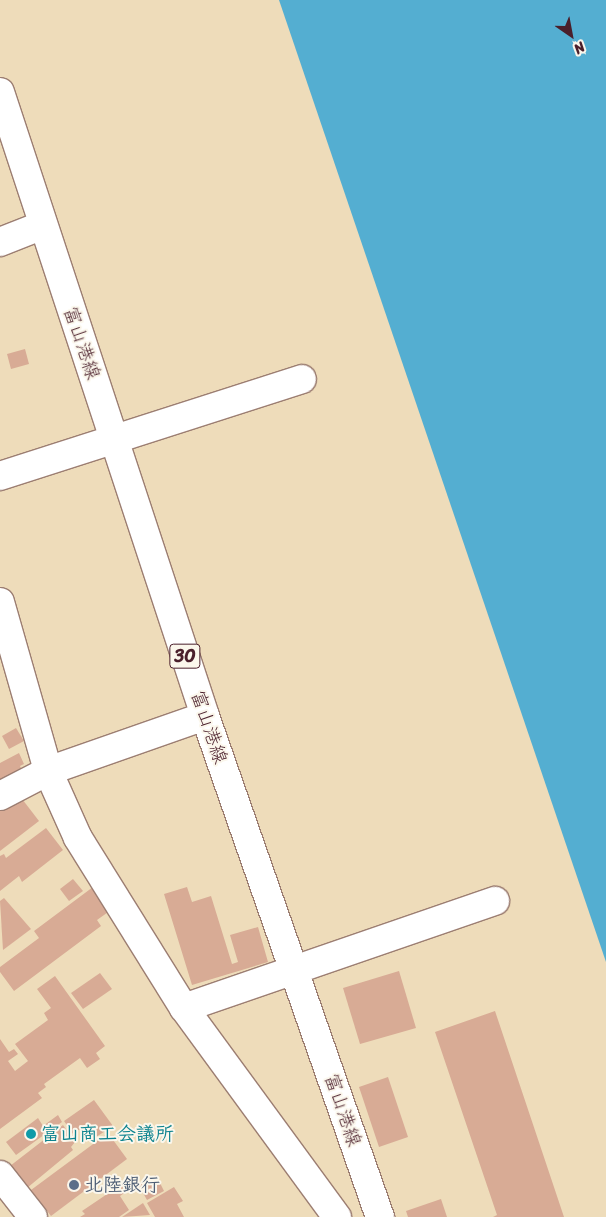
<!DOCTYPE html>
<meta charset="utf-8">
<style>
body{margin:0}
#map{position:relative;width:606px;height:1217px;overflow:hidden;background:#eedcba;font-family:Sriracha,"Klee One",sans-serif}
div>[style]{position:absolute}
.water>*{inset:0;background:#54aed1}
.building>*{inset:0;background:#d8ab95}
.roads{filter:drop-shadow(1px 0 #9c7e72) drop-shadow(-1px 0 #9c7e72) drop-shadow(0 1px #9c7e72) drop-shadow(0 -1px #9c7e72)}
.minor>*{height:28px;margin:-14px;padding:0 14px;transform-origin:14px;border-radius:14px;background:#fff}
.major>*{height:28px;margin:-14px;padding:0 14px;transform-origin:14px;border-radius:14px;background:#fff}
.dots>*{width:14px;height:14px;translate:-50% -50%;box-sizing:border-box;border:2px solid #fbf7ec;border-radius:50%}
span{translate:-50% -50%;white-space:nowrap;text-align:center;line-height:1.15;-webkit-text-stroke:4px #fbf7ec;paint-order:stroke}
.shield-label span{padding:1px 4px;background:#fbf7ec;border:1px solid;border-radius:4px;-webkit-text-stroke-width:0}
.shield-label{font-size:18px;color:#4a1f2b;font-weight:700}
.street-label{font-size:19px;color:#4a1f2b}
.culture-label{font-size:19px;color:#0d838f;font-weight:700}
.left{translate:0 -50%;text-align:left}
.service-label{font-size:19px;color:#4e5e75;font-weight:700}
.north{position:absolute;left:546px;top:10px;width:50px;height:50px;-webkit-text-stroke:4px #fbf7ec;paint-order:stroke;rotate:147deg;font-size:14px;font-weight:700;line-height:20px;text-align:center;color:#4a1f2b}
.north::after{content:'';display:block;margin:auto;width:18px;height:22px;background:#4a1f2b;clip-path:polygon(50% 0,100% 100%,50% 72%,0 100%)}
</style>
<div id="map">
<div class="water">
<i style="clip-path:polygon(279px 0,606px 0,606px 962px)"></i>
</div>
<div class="building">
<i style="clip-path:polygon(25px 349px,29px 364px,11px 369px,7px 354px)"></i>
<i style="clip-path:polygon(16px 728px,24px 741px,9px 749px,2px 736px)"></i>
<i style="clip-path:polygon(19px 753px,24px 764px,20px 766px,24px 774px,0 784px,0 763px)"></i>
<i style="clip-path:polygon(19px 795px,39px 821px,0 851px,0 809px)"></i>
<i style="clip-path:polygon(46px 828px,63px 850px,22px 882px,19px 876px,0 891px,0 856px,4px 854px,6px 858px)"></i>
<i style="clip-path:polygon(73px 879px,83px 891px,69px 901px,60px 889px)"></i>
<i style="clip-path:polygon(93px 887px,111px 910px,97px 920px,101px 926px,14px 991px,0 972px,0 967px,39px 938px,34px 931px)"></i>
<i style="clip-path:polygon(187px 887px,192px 902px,211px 896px,232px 964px,238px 962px,230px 935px,258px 927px,268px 962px,192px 985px,164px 894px)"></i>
<i style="clip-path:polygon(4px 898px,31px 929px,3px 950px,0 901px)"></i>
<i style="clip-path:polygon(399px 971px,416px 1028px,360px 1044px,343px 988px)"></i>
<i style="clip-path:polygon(100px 973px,112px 989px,83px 1009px,71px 993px)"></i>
<i style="clip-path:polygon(55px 976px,105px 1046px,96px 1053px,100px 1059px,87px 1068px,80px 1058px,44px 1084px,46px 1087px,38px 1093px,42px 1098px,0 1129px,0 1039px,9px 1052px,14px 1049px,18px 1054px,8px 1061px,15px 1071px,28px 1061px,15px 1044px,48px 1020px,44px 1013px,51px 1008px,37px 989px)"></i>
<i style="clip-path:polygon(495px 1011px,564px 1217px,493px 1217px,497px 1215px,435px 1032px)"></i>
<i style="clip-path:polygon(388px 1077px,408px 1137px,379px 1147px,359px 1087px)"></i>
<i style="clip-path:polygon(94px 1100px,113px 1126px,96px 1137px,87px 1124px,73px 1134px,64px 1121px)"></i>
<i style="clip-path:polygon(58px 1115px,62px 1122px,16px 1155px,6px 1142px,38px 1118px,43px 1126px)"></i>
<i style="clip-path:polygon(63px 1125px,75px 1142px,71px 1147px,73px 1150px,27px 1188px,10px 1166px)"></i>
<i style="clip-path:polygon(108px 1133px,127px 1159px,51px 1216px,31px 1190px)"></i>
<i style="clip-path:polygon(156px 1175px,164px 1191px,147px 1200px,138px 1184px)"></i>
<i style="clip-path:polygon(128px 1180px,133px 1187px,120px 1196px,129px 1210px,119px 1217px,80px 1217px,85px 1214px,82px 1211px)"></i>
<i style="clip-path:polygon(174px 1187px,183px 1201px,177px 1204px,184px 1217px,155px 1217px,147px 1203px)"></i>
<i style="clip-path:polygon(441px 1199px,447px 1217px,408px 1217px,406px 1211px)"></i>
<i style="clip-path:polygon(143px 1203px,150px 1215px,122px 1217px)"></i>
</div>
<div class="roads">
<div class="minor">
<i style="left:0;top:242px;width:46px;rotate:-21.6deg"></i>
<i style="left:0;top:476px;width:317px;rotate:-17.8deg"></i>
<i style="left:0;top:602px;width:176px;rotate:74.1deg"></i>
<i style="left:48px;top:771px;width:73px;rotate:65.9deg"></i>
<i style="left:78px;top:838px;width:200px;rotate:58.1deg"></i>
<i style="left:184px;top:1008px;width:259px;rotate:53.8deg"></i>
<i style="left:0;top:796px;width:54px;rotate:-27.5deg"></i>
<i style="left:48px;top:771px;width:166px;rotate:-19.3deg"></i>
<i style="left:184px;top:1008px;width:329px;rotate:-19deg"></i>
<i style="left:0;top:1175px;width:53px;rotate:51.8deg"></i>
</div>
<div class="major">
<i style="left:0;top:92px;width:657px;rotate:71.81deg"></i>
<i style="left:205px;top:716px;width:531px;rotate:70.75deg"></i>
</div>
</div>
<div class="dots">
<i style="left:31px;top:1134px;background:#0f9aa8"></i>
<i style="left:74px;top:1185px;background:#5c6f8a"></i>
</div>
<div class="shield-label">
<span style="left:185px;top:656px">30</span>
</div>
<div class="street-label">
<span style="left:82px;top:343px;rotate:71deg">富山港線</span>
<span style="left:209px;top:727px;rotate:71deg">富山港線</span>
<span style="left:343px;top:1110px;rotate:71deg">富山港線</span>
</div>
<div class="culture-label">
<span class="left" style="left:41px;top:1134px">富山商工会議所</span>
</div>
<div class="service-label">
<span class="left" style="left:84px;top:1185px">北陸銀行</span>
</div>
<div class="north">N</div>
</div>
